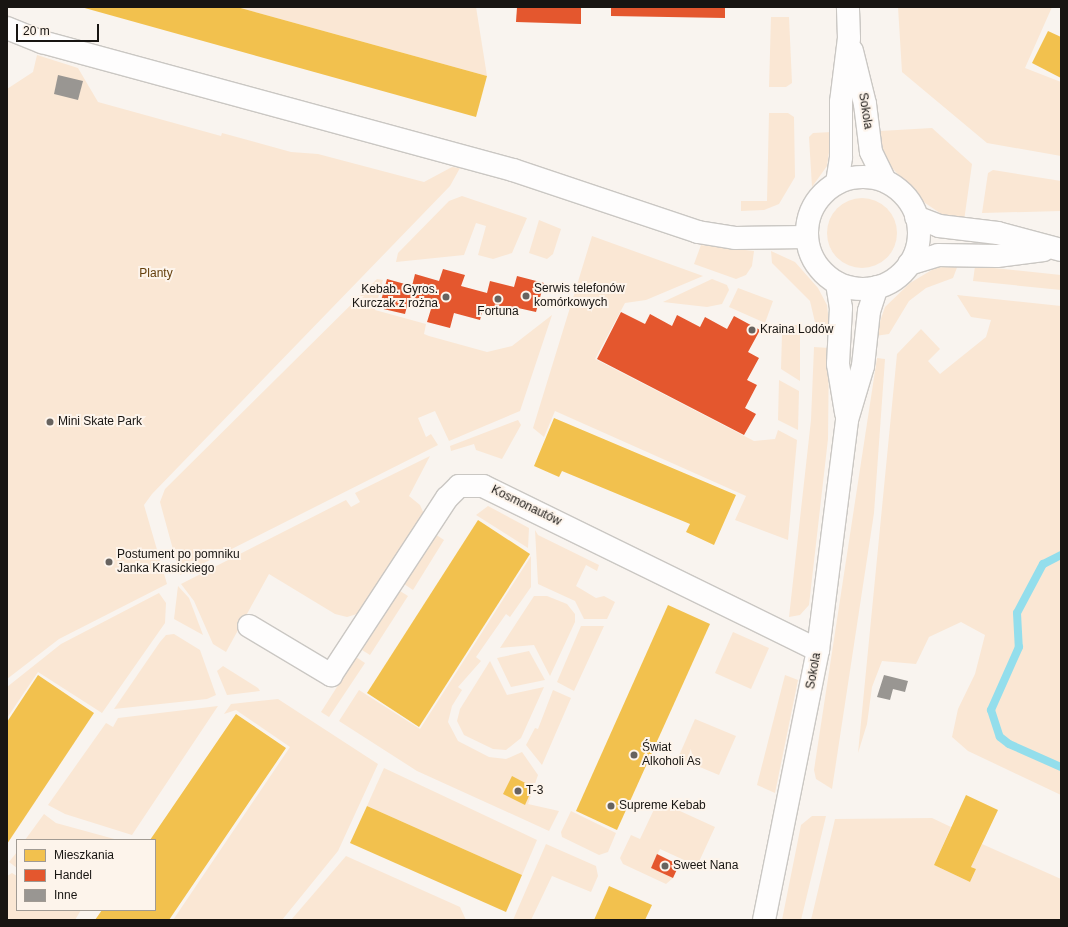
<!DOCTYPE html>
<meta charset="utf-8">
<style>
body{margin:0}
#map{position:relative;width:1068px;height:927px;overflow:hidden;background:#f9f4ef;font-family:Helvetica,sans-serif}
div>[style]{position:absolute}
.green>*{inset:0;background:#fae7d4}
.round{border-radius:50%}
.homes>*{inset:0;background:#f2c14e}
.shops>*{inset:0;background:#e4572e}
.stream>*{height:8px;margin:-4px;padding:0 4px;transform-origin:4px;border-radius:4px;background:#93deec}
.building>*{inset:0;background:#999692}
.roads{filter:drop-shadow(1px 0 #cac7c3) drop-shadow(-1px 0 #cac7c3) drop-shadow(0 1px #cac7c3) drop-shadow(0 -1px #cac7c3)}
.minor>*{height:22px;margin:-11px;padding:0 11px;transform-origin:11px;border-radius:11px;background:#fefdfd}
.tertiary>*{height:22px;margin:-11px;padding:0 11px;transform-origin:11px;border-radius:11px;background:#fefdfd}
.tertiary>.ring{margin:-11px;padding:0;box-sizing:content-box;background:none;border:22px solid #fefdfd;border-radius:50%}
.dots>*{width:11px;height:11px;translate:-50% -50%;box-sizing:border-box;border:2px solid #fdf4eb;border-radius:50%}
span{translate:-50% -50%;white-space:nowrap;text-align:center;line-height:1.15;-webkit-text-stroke:4px #fdf4eb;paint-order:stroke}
.street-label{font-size:12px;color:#181512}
.park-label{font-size:12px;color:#65400d}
.poi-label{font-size:12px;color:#181512}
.left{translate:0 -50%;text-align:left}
.right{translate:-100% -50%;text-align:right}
.frame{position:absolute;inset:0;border:8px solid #181512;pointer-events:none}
.legend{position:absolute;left:16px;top:839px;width:140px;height:72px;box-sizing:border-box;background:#fdf4eb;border:1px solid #a19b94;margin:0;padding:5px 7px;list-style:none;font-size:12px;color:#181512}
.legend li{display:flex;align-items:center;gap:8px;height:20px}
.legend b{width:20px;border:1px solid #a19b94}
.scale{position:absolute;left:16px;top:24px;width:83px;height:18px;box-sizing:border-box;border:2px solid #181512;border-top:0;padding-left:5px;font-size:12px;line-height:14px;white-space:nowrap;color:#181512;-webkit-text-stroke:3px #fdf4eb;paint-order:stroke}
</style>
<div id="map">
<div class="green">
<i style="clip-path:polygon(237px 7px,476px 7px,487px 76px)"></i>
<i style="clip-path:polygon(898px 7px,1052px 7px,1025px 68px,1061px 82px,1061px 156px,987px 143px,902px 72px)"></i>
<i style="clip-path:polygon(771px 17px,789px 17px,792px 83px,786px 87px,769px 87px)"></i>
<i style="clip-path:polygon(37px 55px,78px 68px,98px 102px,221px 136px,222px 133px,291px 152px,318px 154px,424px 182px,452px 167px,460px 168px,450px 186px,152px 494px,144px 505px,167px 584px,59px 639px,7px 679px,7px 89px,33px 72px)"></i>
<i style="clip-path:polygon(769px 113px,788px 113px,794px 117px,795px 177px,779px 204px,764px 210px,741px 211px,741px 201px,767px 201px)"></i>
<i style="clip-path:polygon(932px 128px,972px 164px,964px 221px,943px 215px,925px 203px,892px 168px,883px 151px,880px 131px)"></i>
<i style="clip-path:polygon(832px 132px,827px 166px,812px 187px,809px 137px,813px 133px)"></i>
<i style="clip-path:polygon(993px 170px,1061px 181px,1061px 211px,982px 213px,988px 173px)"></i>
<i style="clip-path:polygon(462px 196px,527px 218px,512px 253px,493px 259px,478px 255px,486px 226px,476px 223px,464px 255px,396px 262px,398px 253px,449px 201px)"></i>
<i class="round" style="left:827px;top:198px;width:70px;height:70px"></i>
<i style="clip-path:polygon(539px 220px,561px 229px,553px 254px,547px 259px,529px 253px)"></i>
<i style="clip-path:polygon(592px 236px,703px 276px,646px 300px,625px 303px,595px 359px,754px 441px,775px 439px,778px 430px,797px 440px,788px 540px,735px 520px,746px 496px,555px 411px,544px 437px,533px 428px)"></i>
<i style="clip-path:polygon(701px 245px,754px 251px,752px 266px,746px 275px,736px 279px,694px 264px)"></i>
<i style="clip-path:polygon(771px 251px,795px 262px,818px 288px,827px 305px,830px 332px,817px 331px,810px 301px,772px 263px)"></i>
<i style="clip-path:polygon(958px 265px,953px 278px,926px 288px,909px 301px,889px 334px,875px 336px,885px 307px,910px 283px,935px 268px)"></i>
<i style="clip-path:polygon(975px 266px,1061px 275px,1061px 290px,973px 281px)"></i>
<i style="clip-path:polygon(377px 279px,383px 280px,375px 310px,426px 324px,424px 334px,429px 336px,487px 352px,512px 346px,552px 315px,520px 411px,449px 441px,435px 411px,418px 418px,426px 437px,431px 434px,438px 445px,180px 575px,160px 502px,165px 489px)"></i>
<i style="clip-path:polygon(712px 279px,727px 285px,729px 290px,722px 304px,707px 307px,663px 302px)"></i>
<i style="clip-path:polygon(738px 288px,773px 301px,765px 323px,729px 307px)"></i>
<i style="clip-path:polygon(957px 295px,1061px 306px,1061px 795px,968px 751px,952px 737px,958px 709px,975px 674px,985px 635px,961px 622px,929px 637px,916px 664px,882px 661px,872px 687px,867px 724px,858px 753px,897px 354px,921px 329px,940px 349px,928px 361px,940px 374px,986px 337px,991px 320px,971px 317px)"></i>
<i style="clip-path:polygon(790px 325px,800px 325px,800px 381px,781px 369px,782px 334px)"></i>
<i style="clip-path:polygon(814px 347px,829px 348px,828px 439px,809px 605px,800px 615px,789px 617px,811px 420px)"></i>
<i style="clip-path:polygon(877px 358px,885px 359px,874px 513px,832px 789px,816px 779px,814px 770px)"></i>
<i style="clip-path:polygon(779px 380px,799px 391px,798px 430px,778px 420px)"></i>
<i style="clip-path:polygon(518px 420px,521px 425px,502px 459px,476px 450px,474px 444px,451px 451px,450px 446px)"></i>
<i style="clip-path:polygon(430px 456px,409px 496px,420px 505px,424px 514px,357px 614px,347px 617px,335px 614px,269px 574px,226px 652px,213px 644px,194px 601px,181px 584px,346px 500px,351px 507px,360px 502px,355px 493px)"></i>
<i style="clip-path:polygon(488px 506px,529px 528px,528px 548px,476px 515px)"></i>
<i style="clip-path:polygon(535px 530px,538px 535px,599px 565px,597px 571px,586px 565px,576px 586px,596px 598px,604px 596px,615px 602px,607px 619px,584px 619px,575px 601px,538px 584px)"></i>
<i style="clip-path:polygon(435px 534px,444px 540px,413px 590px,404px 584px)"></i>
<i style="clip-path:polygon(531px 556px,531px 587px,510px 617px,506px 614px,476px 657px,481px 661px,458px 687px,462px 690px,452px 706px,448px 722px,458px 741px,489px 757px,506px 759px,522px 752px,538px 775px,528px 804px,559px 811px,549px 831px,417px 771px,339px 721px,359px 690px,420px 729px)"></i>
<i style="clip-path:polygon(178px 586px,189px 598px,203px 635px,174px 619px)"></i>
<i style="clip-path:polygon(400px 591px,408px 596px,370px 655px,362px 650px)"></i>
<i style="clip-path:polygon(159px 593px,166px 603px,165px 623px,102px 713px,38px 672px,7px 718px,7px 687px,61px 644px)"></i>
<i style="clip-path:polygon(534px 596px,547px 596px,567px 604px,575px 614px,575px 622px,550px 676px,534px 645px,500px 648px)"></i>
<i style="clip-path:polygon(581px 626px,604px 626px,574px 691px,557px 682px)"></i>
<i style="clip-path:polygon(733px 632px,769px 648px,751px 689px,715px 673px)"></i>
<i style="clip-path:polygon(174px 634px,200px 650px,216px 695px,207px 699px,114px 709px,160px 642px,166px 635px)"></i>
<i style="clip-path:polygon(529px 651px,545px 680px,511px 687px,497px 658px)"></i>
<i style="clip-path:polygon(356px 657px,365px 663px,329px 717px,321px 712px)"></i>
<i style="clip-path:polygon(490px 661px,507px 695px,544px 687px,521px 738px,506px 750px,493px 749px,464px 735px,457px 721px,460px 709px)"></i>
<i style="clip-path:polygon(223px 666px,258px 688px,260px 691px,227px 695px,217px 671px)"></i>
<i style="clip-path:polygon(785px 675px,798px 680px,775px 793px,757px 785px)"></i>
<i style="clip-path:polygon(553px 690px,571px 698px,542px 765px,526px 745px,535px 728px,538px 729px)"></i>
<i style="clip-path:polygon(278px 699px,378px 764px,338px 851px,282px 920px,173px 920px,290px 747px,236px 710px,224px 714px,231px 704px)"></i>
<i style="clip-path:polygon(218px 706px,132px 835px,65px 814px,48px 805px,106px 723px,113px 727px,118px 718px)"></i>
<i style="clip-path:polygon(695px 719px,736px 736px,719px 775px,678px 758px)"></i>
<i style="clip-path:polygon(384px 768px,537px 840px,522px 875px,367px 806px)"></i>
<i style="clip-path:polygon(658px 801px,715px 827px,697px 866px,660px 849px,651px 868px,673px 878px,666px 884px,623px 864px,620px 858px,631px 835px,640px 839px)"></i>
<i style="clip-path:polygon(571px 811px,616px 833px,608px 852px,599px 855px,562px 837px,561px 832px)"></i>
<i style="clip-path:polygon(44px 814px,56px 823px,118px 840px,25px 840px)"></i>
<i style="clip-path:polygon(812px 816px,826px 816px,801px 920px,782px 920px,801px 825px)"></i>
<i style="clip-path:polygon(932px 818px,951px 827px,934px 865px,970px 882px,976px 869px,971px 867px,982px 844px,1061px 879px,1061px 920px,811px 920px,835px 819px)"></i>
<i style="clip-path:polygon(546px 844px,596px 866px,598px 876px,591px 892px,552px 876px,531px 920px,513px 920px)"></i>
<i style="clip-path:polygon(17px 852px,17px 868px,9px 862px)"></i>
<i style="clip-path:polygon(346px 856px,460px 907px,466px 920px,291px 920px)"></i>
<i style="clip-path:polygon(12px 873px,17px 876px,17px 910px,81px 910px,75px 920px,7px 920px,7px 876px)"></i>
</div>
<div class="homes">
<i style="clip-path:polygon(81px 7px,237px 7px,487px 76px,476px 117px)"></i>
<i style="clip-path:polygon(1048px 31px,1061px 37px,1061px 78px,1032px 63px)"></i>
<i style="clip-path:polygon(554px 418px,736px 495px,714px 545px,686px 532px,690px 524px,562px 471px,559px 477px,534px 466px)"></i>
<i style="clip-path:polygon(478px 520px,530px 554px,419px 727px,367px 693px)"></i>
<i style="clip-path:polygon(668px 605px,710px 624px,617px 830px,576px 811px)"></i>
<i style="clip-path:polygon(38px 675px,94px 713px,7px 844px,7px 722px)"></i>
<i style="clip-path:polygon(236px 714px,286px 748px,169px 920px,95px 920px,102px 910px,155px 910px,155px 840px,150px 840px)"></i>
<i style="clip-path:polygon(512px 776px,533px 787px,525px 805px,503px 794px)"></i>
<i style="clip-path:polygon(966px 795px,998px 810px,971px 867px,976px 869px,970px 882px,934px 865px)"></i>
<i style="clip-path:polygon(367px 806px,522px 875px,506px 912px,350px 843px)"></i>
<i style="clip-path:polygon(609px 886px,652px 905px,645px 920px,594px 920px)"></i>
</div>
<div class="shops">
<i style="clip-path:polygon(517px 7px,581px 7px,581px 24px,516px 22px)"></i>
<i style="clip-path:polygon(611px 7px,725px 7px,725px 18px,611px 16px)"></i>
<i style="clip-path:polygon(443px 269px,465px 275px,461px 286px,487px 293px,490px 281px,514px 287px,517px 276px,544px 283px,536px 312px,509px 306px,507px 315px,483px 308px,480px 320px,454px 313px,450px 328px,427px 322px,431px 309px,408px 302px,405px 314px,379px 308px,387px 279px,412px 286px,415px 274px,439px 281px)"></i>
<i style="clip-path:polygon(621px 312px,645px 324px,650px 314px,672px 326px,677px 315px,700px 327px,705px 317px,727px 329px,734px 316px,760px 330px,748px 352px,759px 358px,747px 380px,757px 385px,745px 408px,756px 414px,744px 435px,597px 359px)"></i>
<i style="clip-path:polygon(657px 854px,679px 865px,673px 878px,651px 868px)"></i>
</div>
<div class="stream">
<i style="left:1061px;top:555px;width:20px;rotate:153deg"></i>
<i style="left:1043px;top:564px;width:55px;rotate:118deg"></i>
<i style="left:1017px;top:613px;width:34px;rotate:87deg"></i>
<i style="left:1019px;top:647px;width:69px;rotate:114deg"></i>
<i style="left:991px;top:710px;width:28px;rotate:72deg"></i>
<i style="left:1000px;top:737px;width:11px;rotate:38deg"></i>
<i style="left:1009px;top:744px;width:57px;rotate:23.9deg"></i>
</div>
<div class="building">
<i style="clip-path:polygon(58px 75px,83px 81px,78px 100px,54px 94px)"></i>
<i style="clip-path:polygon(884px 675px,908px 681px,905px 692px,893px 689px,890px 700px,877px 697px)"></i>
</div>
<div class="roads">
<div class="minor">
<i style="left:7px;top:28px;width:38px;rotate:22deg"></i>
<i style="left:42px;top:42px;width:488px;rotate:15.2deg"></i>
<i style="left:513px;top:170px;width:195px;rotate:18.5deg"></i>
<i style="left:698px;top:232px;width:37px;rotate:9deg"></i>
<i style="left:735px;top:238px;width:71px;rotate:-0.8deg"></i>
<i style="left:916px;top:217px;width:25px;rotate:21deg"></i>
<i style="left:939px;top:226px;width:59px;rotate:6.8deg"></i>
<i style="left:998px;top:233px;width:65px;rotate:15.1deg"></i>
<i style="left:909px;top:264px;width:30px;rotate:-17deg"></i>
<i style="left:938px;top:255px;width:59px;rotate:1deg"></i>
<i style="left:997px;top:256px;width:47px;rotate:-7.3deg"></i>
<i style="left:249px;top:626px;width:96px;rotate:30.9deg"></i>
<i style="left:331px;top:675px;width:212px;rotate:-56.8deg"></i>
<i style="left:447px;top:498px;width:17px;rotate:-45deg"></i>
<i style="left:459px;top:486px;width:24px"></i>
<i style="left:483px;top:486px;width:373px;rotate:26.1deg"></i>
</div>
<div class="tertiary">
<i style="left:852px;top:51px;width:55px;rotate:76.2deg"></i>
<i style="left:865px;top:104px;width:48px;rotate:82.9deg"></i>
<i style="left:871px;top:152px;width:32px;rotate:64deg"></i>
<i class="ring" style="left:807px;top:177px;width:90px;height:90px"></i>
<i style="left:837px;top:183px;width:26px;rotate:-81deg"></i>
<i style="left:841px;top:157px;width:55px;rotate:-90deg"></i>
<i style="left:841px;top:102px;width:64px;rotate:-82.9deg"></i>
<i style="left:849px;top:38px;width:31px;rotate:-92deg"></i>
<i style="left:837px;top:283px;width:25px;rotate:81deg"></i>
<i style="left:841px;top:308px;width:56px;rotate:93.1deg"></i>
<i style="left:838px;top:364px;width:50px;rotate:80.7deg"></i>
<i style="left:764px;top:920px;width:275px;rotate:-78.7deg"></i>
<i style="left:818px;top:650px;width:232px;rotate:-82.8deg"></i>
<i style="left:847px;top:420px;width:56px;rotate:-73.5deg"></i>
<i style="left:863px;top:366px;width:55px;rotate:-83.8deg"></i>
<i style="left:869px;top:311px;width:25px;rotate:-72deg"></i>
</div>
</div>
<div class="dots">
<i style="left:526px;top:296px;background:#67635f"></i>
<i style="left:446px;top:297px;background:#67635f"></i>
<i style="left:498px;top:299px;background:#67635f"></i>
<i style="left:752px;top:330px;background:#67635f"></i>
<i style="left:50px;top:422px;background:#67635f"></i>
<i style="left:109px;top:562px;background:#67635f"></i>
<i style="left:634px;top:755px;background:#67635f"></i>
<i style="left:518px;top:791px;background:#67635f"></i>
<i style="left:611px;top:806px;background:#67635f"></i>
<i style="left:665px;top:866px;background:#67635f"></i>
</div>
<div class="street-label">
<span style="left:865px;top:111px;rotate:81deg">Sokola</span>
<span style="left:526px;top:506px;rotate:26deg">Kosmonautów</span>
<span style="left:814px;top:671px;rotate:-80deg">Sokola</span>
</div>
<div class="park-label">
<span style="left:156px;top:274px">Planty</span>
</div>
<div class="poi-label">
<span class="left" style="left:534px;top:296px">Serwis telefonów<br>komórkowych</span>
<span class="right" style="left:438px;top:297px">Kebab. Gyros.<br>Kurczak z rożna</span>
<span style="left:498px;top:312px">Fortuna</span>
<span class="left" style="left:760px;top:330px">Kraina Lodów</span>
<span class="left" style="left:58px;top:422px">Mini Skate Park</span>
<span class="left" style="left:117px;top:562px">Postument po pomniku<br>Janka Krasickiego</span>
<span class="left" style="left:642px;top:755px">Świat<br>Alkoholi As</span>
<span class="left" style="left:526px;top:791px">T-3</span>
<span class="left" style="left:619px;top:806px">Supreme Kebab</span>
<span class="left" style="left:673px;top:866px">Sweet Nana</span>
</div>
<div class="frame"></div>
<ul class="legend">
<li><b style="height:11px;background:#f2c14e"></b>Mieszkania</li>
<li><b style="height:11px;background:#e4572e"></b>Handel</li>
<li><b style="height:11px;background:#999692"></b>Inne</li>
</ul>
<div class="scale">20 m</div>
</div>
